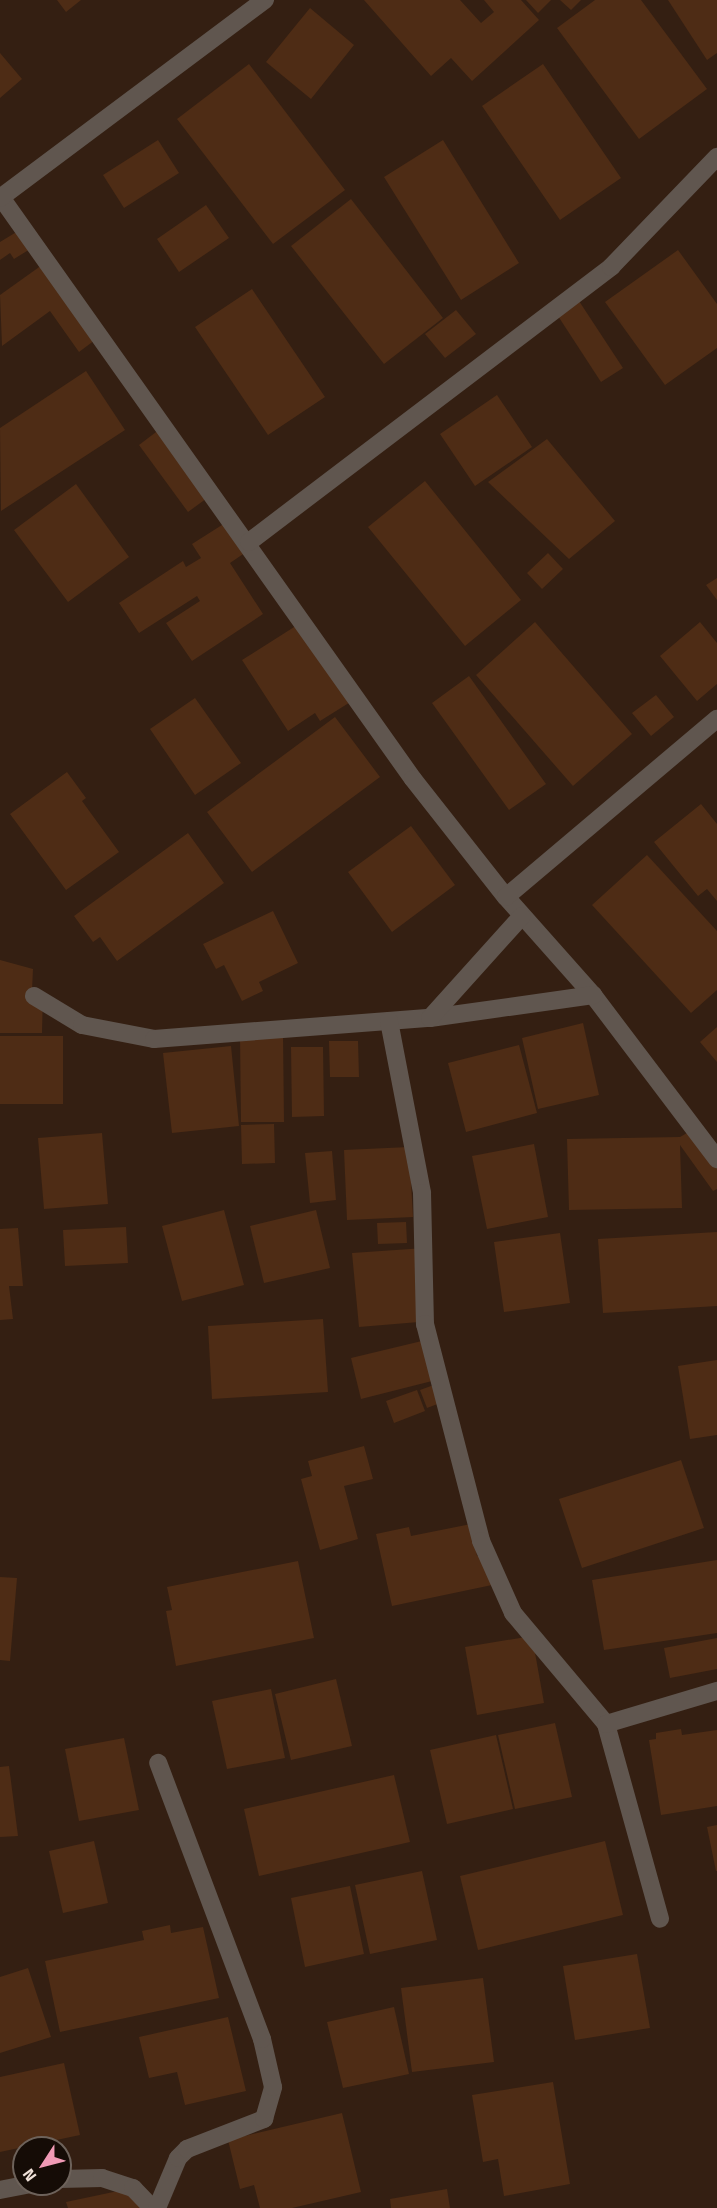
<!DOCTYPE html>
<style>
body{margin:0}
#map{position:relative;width:717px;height:2208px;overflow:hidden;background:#341f12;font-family:"Titillium Web",sans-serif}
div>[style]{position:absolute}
.building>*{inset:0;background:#4e2c15}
.street>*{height:18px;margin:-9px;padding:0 9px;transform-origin:9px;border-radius:9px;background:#60564f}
span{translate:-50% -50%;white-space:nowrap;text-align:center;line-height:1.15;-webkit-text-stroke:4.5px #150c06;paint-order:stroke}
.north{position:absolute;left:12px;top:2136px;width:60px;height:60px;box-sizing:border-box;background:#150c06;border:2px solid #6d625a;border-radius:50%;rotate:234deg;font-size:16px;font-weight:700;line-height:24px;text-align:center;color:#f0e2d9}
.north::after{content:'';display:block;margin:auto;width:21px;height:27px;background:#f09ab5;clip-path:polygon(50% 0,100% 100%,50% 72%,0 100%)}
</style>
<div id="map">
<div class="building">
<i style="clip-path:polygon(57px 0,81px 0,66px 12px)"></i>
<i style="clip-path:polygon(364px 0,460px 0,481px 23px,494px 12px,484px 0,521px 0,539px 20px,472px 81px,451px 58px,431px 76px)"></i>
<i style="clip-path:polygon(526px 0,551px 0,538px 13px)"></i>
<i style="clip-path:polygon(560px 0,581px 0,571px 10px)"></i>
<i style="clip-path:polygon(595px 0,641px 0,707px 89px,639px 139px,557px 28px)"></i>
<i style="clip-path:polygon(668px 0,717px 0,717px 53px,707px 60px)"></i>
<i style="clip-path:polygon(310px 8px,354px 45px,311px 99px,266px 62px)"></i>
<i style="clip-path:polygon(0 53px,22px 79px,0 98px)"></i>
<i style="clip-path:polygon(249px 64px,345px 190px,273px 244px,177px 119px)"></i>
<i style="clip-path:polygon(543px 64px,621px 178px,560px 220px,482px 106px)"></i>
<i style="clip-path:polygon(158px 140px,179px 173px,124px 208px,103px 175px)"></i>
<i style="clip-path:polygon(443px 140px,519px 263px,461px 300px,384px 177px)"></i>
<i style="clip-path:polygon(351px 199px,443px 318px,384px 364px,291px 246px)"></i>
<i style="clip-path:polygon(206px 205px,229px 238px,179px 272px,157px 239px)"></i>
<i style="clip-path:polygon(23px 228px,35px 246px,14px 259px,10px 253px,0 260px,0 242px)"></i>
<i style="clip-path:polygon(678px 250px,717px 304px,717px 348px,665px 385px,605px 302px)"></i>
<i style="clip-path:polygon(49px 260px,103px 334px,79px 352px,50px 311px,2px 346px,0 295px)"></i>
<i style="clip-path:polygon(252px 289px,325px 397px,268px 435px,195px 327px)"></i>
<i style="clip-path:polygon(579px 301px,623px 368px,601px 382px,558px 316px)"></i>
<i style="clip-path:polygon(456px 310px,476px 334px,445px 358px,425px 334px)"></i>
<i style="clip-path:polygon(86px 371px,125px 430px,1px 511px,0 428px)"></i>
<i style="clip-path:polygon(497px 395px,532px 447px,475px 486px,440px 434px)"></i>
<i style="clip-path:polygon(164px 426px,214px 493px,188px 512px,139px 445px)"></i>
<i style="clip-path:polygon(547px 439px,615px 521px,569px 559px,488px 482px)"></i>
<i style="clip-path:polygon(425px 481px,521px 600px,465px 646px,368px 527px)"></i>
<i style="clip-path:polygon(76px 484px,129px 557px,68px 602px,14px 530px)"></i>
<i style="clip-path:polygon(233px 518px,252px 548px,230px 563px,263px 614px,192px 661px,166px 623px,200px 601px,197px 596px,139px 633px,119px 603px,183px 561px,186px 567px,201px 558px,192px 544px)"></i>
<i style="clip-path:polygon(548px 553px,563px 569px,542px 589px,527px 573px)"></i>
<i style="clip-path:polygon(717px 578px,717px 600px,706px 585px)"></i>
<i style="clip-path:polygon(302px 622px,352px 701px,320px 721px,315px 713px,288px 731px,242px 660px)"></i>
<i style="clip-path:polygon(535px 622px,632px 734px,573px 786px,476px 675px)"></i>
<i style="clip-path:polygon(700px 622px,717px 643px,717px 684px,697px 701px,660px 656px)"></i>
<i style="clip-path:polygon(469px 676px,546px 784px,509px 810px,432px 703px)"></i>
<i style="clip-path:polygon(656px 695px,674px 717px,651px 736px,632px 713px)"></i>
<i style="clip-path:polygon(195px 698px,241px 763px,195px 795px,150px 729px)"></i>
<i style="clip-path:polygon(335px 717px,380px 777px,252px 872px,207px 812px)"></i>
<i style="clip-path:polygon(67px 772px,86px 798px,82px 801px,119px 852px,66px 890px,10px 814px)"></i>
<i style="clip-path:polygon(701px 804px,717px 824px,717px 901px,707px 889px,698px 896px,654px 842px)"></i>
<i style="clip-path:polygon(411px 826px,455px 885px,392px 932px,348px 872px)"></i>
<i style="clip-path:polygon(188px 833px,224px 883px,117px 961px,100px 937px,93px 942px,74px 916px)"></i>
<i style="clip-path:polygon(647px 855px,717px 931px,717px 990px,691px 1013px,592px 905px)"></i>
<i style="clip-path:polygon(273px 911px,298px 963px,259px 982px,263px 991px,242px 1001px,224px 965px,216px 969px,203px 944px)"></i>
<i style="clip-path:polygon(0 960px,33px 969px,32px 991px,43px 992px,42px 1033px,0 1033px)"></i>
<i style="clip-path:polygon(583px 1023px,599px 1095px,538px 1109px,522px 1038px)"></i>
<i style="clip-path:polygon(717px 1027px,717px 1062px,700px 1042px)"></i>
<i style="clip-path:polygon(283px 1034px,284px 1122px,241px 1122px,240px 1035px)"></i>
<i style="clip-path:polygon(0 1036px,63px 1036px,63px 1104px,0 1104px)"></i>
<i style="clip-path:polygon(329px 1041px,358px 1041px,359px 1077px,330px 1077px)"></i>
<i style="clip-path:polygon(519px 1045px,537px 1113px,466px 1132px,448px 1063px)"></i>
<i style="clip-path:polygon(231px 1046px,239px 1126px,172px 1133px,163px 1053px)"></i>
<i style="clip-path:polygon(291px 1047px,323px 1047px,324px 1116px,292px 1117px)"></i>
<i style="clip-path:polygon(274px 1124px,275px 1163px,242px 1164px,241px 1125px)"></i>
<i style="clip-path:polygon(694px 1129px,717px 1162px,717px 1189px,713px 1191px,680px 1145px,682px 1208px,569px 1210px,567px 1139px,680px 1137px)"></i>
<i style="clip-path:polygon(102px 1133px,108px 1204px,44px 1209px,38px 1138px)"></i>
<i style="clip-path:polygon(534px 1144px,548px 1217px,487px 1229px,472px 1156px)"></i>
<i style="clip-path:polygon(409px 1147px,413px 1217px,347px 1220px,344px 1150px)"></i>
<i style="clip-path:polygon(332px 1151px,336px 1200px,310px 1203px,305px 1153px)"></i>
<i style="clip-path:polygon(224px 1210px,244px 1285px,182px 1301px,162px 1226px)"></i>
<i style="clip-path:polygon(316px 1210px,330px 1268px,264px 1283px,250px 1226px)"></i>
<i style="clip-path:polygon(406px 1222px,407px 1243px,378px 1244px,377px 1223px)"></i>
<i style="clip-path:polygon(126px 1227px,128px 1263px,65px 1266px,63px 1230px)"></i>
<i style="clip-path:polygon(18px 1228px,23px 1286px,9px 1286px,13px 1319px,0 1320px,0 1229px)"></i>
<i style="clip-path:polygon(717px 1232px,717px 1306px,603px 1313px,598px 1239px)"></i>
<i style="clip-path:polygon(560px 1233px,570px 1303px,504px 1312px,494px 1242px)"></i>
<i style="clip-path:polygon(425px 1248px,431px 1321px,359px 1327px,352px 1253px)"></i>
<i style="clip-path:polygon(323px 1319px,328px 1392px,212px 1399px,208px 1326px)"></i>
<i style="clip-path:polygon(426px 1340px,436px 1380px,361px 1399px,351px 1358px)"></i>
<i style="clip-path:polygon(717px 1360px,717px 1435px,690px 1439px,678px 1366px)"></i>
<i style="clip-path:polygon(442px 1382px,448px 1400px,427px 1408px,420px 1390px)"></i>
<i style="clip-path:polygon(417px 1390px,425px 1411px,394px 1423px,386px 1401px)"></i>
<i style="clip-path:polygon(364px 1446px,373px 1479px,344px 1486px,358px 1539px,320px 1550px,301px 1479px,312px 1476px,308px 1461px)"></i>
<i style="clip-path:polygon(681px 1460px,704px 1528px,582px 1568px,559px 1499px)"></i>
<i style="clip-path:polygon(471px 1524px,477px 1556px,485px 1555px,492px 1585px,392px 1606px,376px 1534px,409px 1527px,411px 1536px)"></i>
<i style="clip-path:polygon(717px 1560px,717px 1633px,604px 1650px,592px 1580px)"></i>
<i style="clip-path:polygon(298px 1561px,314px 1638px,176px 1666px,166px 1611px,172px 1610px,167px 1587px)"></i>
<i style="clip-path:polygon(0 1577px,17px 1578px,10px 1661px,0 1660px)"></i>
<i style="clip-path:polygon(532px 1636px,544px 1703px,477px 1715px,465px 1647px)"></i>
<i style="clip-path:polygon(717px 1638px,717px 1669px,670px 1678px,664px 1648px)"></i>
<i style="clip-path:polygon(336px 1679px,352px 1746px,291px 1760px,275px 1694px)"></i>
<i style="clip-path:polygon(271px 1689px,285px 1758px,227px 1769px,212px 1701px)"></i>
<i style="clip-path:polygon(555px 1723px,572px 1797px,515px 1809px,498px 1735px)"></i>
<i style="clip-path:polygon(681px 1729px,682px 1735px,717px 1730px,717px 1806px,661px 1815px,649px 1740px,656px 1739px,656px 1733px)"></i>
<i style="clip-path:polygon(496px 1735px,513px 1809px,447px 1824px,430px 1750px)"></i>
<i style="clip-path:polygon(124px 1738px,139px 1810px,79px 1821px,65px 1749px)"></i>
<i style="clip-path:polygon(9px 1766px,18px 1836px,0 1837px,0 1767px)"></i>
<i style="clip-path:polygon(394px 1775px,410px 1842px,259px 1876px,244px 1809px)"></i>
<i style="clip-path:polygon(717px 1825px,717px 1871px,716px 1871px,707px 1827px)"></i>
<i style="clip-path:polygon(94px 1841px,108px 1903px,63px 1913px,49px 1851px)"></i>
<i style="clip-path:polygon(605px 1841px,623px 1915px,478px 1950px,460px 1876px)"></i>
<i style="clip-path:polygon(422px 1871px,437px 1940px,370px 1954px,355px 1885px)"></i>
<i style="clip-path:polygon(350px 1886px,364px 1954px,305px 1967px,291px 1898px)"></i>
<i style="clip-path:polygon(170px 1925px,171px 1933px,203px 1927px,219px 1998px,60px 2032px,45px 1961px,144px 1940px,142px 1931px)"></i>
<i style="clip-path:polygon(637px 1954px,650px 2028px,575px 2040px,563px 1966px)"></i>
<i style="clip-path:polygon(28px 1968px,51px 2037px,0 2053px,0 1977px)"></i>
<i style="clip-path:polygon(483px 1978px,494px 2062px,412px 2072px,401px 1988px)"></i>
<i style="clip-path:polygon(394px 2007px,409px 2074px,343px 2088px,327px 2022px)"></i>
<i style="clip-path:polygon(228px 2017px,246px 2091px,185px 2105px,177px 2072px,149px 2078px,139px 2037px)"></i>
<i style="clip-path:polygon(64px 2063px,80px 2135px,0 2152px,0 2077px)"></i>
<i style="clip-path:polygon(553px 2082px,570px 2184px,504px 2196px,498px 2159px,483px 2162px,472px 2095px)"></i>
<i style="clip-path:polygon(342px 2113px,361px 2192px,292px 2208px,260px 2208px,254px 2185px,240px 2189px,228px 2140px)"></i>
<i style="clip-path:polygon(137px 2187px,142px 2208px,68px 2208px,66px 2202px)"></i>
<i style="clip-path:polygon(447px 2189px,450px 2208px,391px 2208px,390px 2199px)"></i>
</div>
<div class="street">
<i style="left:0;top:196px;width:714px;rotate:54.69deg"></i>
<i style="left:413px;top:779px;width:150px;rotate:51.8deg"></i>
<i style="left:506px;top:897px;width:131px;rotate:48.4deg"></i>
<i style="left:593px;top:995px;width:206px;rotate:52.9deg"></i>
<i style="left:0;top:198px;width:331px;rotate:-36.8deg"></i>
<i style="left:249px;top:542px;width:455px;rotate:-37.2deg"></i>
<i style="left:611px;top:267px;width:153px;rotate:-46.1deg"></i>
<i style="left:506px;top:897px;width:276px;rotate:-40.2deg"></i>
<i style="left:34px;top:996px;width:56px;rotate:31.1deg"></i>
<i style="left:82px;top:1025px;width:73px;rotate:11deg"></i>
<i style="left:154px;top:1039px;width:277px;rotate:-4.4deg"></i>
<i style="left:430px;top:1018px;width:165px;rotate:-8deg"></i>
<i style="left:430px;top:1018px;width:137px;rotate:-48deg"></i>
<i style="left:389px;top:1021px;width:175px;rotate:79.1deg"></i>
<i style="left:422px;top:1193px;width:131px;rotate:88.7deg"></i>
<i style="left:425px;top:1324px;width:224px;rotate:75.5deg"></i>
<i style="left:481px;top:1541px;width:79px;rotate:66deg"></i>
<i style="left:513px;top:1613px;width:145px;rotate:50deg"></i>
<i style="left:606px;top:1724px;width:202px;rotate:74.5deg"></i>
<i style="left:606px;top:1724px;width:116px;rotate:-16.6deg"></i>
<i style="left:60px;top:2179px;width:42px;rotate:-1.4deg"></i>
<i style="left:102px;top:2178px;width:33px;rotate:18deg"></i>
<i style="left:133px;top:2188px;width:28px;rotate:46deg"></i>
<i style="left:0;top:2190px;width:33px;rotate:-11deg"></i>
<i style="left:157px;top:2208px;width:54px;rotate:-67.2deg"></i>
<i style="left:178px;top:2158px;width:13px;rotate:-45deg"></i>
<i style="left:187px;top:2149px;width:83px;rotate:-21.3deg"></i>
<i style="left:264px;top:2119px;width:33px;rotate:-74deg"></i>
<i style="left:273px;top:2087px;width:49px;rotate:-102.9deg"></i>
<i style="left:262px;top:2039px;width:295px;rotate:-110.6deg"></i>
</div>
<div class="north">N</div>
</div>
